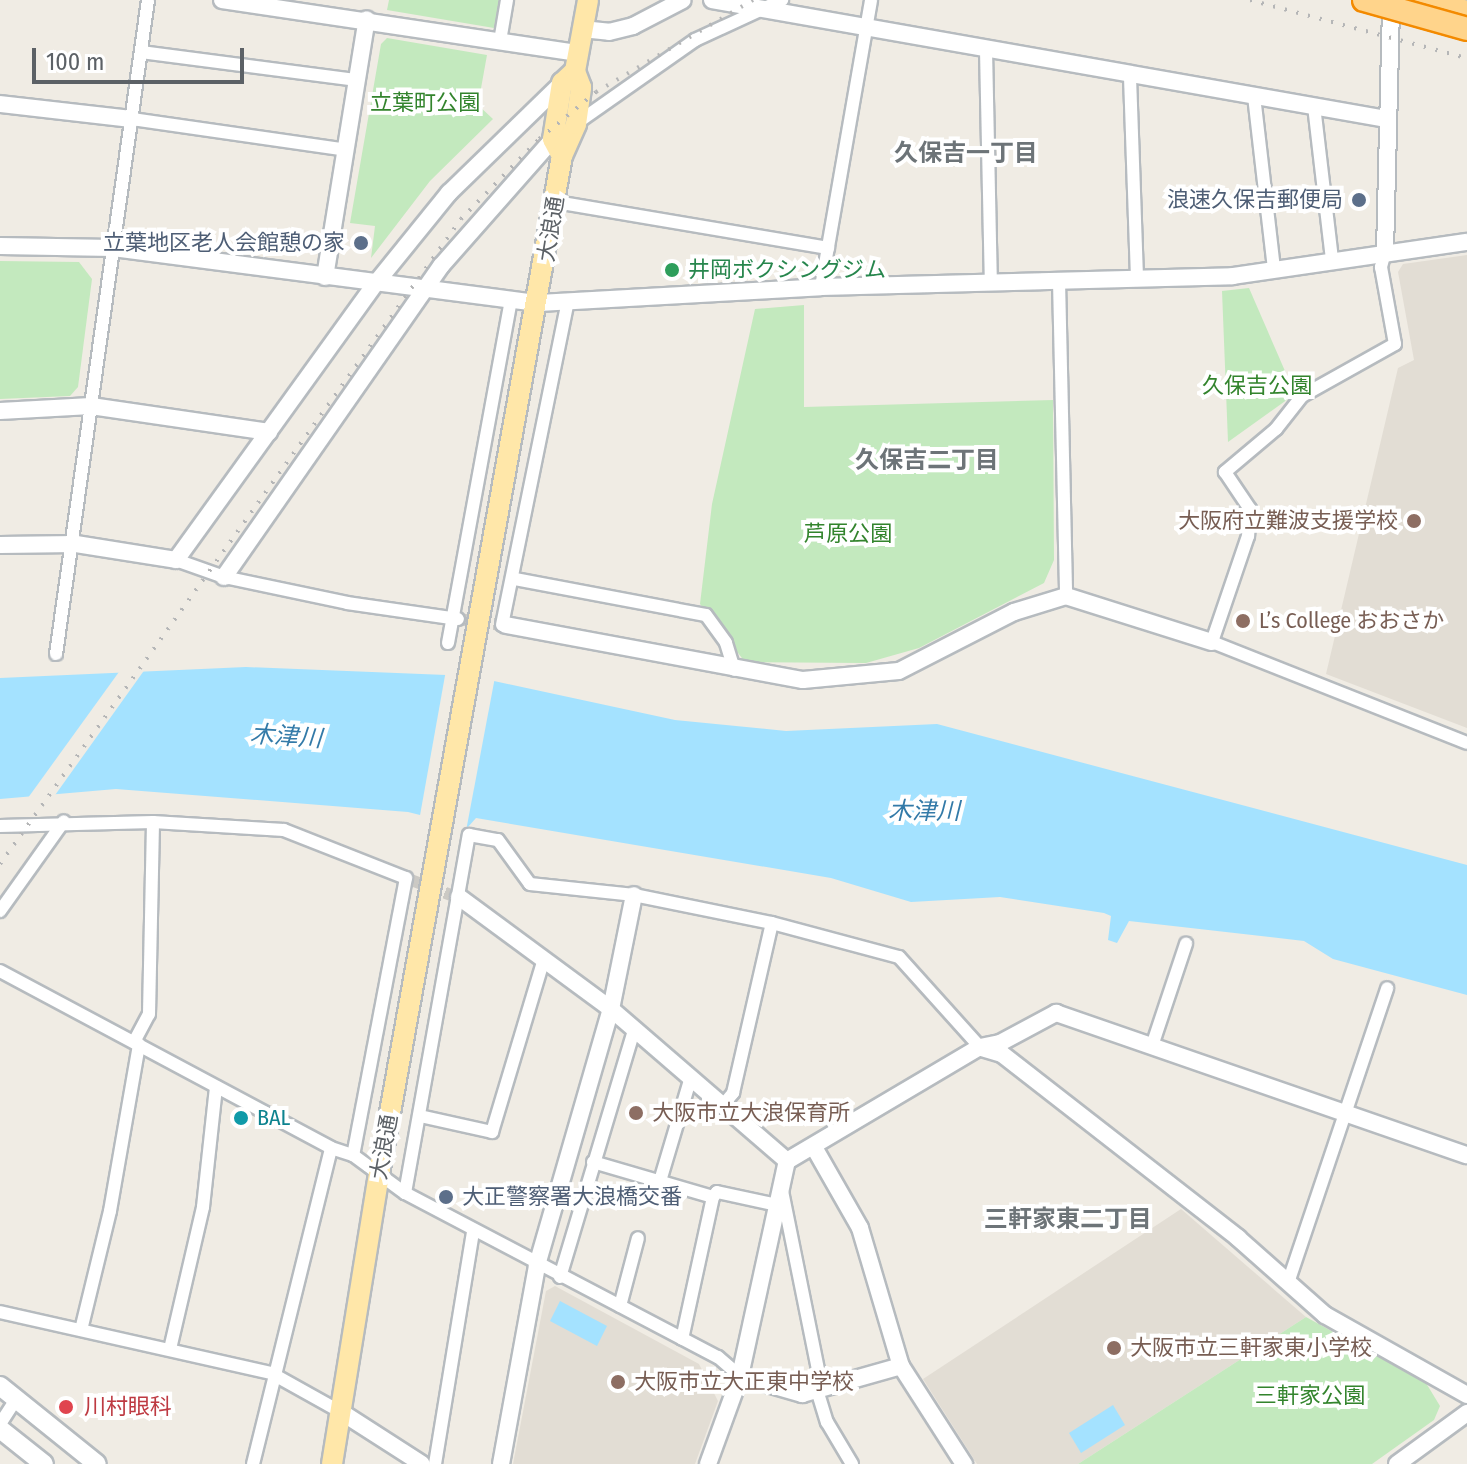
<!DOCTYPE html>
<meta charset="utf-8">
<style>
body{margin:0}
#map{position:relative;width:1467px;height:1464px;overflow:hidden;background:#f0ece4;font-family:"Fira Sans Condensed","Noto Sans JP",sans-serif}
div>[style]{position:absolute}
.education>*{inset:0;background:#e2ddd4}
.green>*{inset:0;background:#c3e9be}
.water>*{inset:0;background:#a4e2ff}
.pier>*{inset:0;background:#f0ece4}
.minor-tunnel>*{height:12px;margin-top:-6px;transform-origin:0;background:repeating-linear-gradient(90deg,#cbc9c4 0 12px,transparent 0 18px)}
.roads{filter:drop-shadow(2px 0 #b6bbbf) drop-shadow(-2px 0 #b6bbbf) drop-shadow(0 2px #b6bbbf) drop-shadow(0 -2px #b6bbbf)}
.minor>*{height:12px;margin:-6px;padding:0 6px;transform-origin:6px;border-radius:6px;background:#fff}
.tertiary>*{height:16px;margin:-8px;padding:0 8px;transform-origin:8px;border-radius:8px;background:#fff}
.secondary>*{height:18px;margin:-9px;padding:0 9px;transform-origin:9px;border-radius:9px;background:#fff}
.primary>*{height:20px;margin:-10px;padding:0 10px;transform-origin:10px;border-radius:10px;background:#ffe7a9}
.motorway>*{height:22px;margin:-11px;padding:0 11px;transform-origin:11px;border-radius:11px;background:#ffd48b}
.rail>*{height:4px;margin-top:-2px;transform-origin:0;background:repeating-linear-gradient(90deg,#b5b6b7 0 2px,transparent 0 12px)}
.bridges{filter:drop-shadow(2px 0 #f38a00) drop-shadow(-2px 0 #f38a00) drop-shadow(0 2px #f38a00) drop-shadow(0 -2px #f38a00)}
.motorway-bridge>*{height:22px;margin:-11px;padding:0 11px;transform-origin:11px;border-radius:11px;background:#ffd48b}
.dots>*{width:22px;height:22px;translate:-50% -50%;box-sizing:border-box;border:4px solid #fff;border-radius:50%}
span{translate:-50% -50%;white-space:nowrap;text-align:center;line-height:1.15;-webkit-text-stroke:8px #fff;paint-order:stroke}
.park-label{font-size:22px;color:#33842d}
.service-label{font-size:22px;color:#4e5e75}
.right{translate:-100% -50%;text-align:right}
.left{translate:0 -50%;text-align:left}
.street-label{font-size:22px;color:#5c6166}
.leisure-label{font-size:22px;color:#27864d}
.education-label{font-size:22px;color:#785e54}
.culture-label{font-size:22px;color:#0d838f}
.health-label{font-size:22px;color:#be3a42}
.neighbourhood-label{font-size:24px;color:#6d7478;font-weight:700}
.water-label{font-size:24px;color:#337aa8;font-style:italic}
.scale{position:absolute;left:32px;top:48px;width:212px;height:36px;box-sizing:border-box;border:4px solid #5c6166;border-top:0;padding-left:10px;font-size:24px;line-height:28px;white-space:nowrap;color:#5c6166;-webkit-text-stroke:6px #fff;paint-order:stroke}
</style>
<div id="map">
<div class="education">
<i style="clip-path:polygon(1467px 255px,1467px 728px,1326px 674px,1398px 368px,1414px 360px,1398px 272px,1403px 264px)"></i>
<i style="clip-path:polygon(1181px 1209px,1306px 1317px,1078px 1464px,977px 1464px,923px 1379px)"></i>
<i style="clip-path:polygon(555px 1286px,699px 1364px,718px 1401px,695px 1464px,513px 1464px,546px 1291px)"></i>
</div>
<div class="green">
<i style="clip-path:polygon(389px 0,499px 0,494px 28px,387px 10px)"></i>
<i style="clip-path:polygon(387px 38px,487px 55px,478px 105px,493px 119px,430px 181px,371px 258px,375px 226px,350px 223px,381px 44px)"></i>
<i style="clip-path:polygon(0 261px,79px 262px,92px 279px,78px 387px,70px 396px,0 399px)"></i>
<i style="clip-path:polygon(1249px 288px,1295px 394px,1228px 442px,1222px 291px)"></i>
<i style="clip-path:polygon(804px 305px,804px 407px,1053px 400px,1054px 560px,1044px 583px,919px 648px,866px 663px,745px 662px,700px 604px,712px 504px,755px 309px)"></i>
<i style="clip-path:polygon(1306px 1317px,1426px 1383px,1440px 1406px,1434px 1420px,1372px 1464px,1078px 1464px)"></i>
</div>
<div class="water">
<i style="clip-path:polygon(246px 667px,471px 676px,675px 720px,786px 731px,937px 724px,1467px 865px,1467px 995px,1333px 959px,1304px 941px,1129px 921px,1117px 943px,1108px 940px,1111px 916px,1104px 913px,1000px 897px,911px 902px,831px 878px,476px 818px,468px 827px,408px 812px,116px 789px,0 799px,0 678px)"></i>
<i style="clip-path:polygon(560px 1301px,607px 1326px,597px 1346px,550px 1321px)"></i>
<i style="clip-path:polygon(1113px 1405px,1125px 1425px,1081px 1453px,1069px 1433px)"></i>
</div>
<div class="pier">
<i style="clip-path:polygon(124px 665px,148px 665px,53px 798px,25px 802px)"></i>
<i style="clip-path:polygon(446px 670px,495px 677px,466px 831px,419px 821px)"></i>
</div>
<div class="minor-tunnel">
<i style="left:458px;top:619px;width:44px;rotate:7.8deg"></i>
<i style="left:411px;top:880px;width:43px;rotate:20.6deg"></i>
</div>
<div class="roads">
<div class="minor">
<i style="left:500px;top:41px;width:42px;rotate:-80.3deg"></i>
<i style="left:986px;top:50px;width:231px;rotate:88.8deg"></i>
<i style="left:141px;top:52px;width:218px;rotate:7.4deg"></i>
<i style="left:1130px;top:77px;width:201px;rotate:88deg"></i>
<i style="left:1254px;top:96px;width:174px;rotate:83.4deg"></i>
<i style="left:1314px;top:106px;width:155px;rotate:83.3deg"></i>
<i style="left:132px;top:119px;width:216px;rotate:8.2deg"></i>
<i style="left:577px;top:123px;width:144px;rotate:-35.1deg"></i>
<i style="left:695px;top:40px;width:96px;rotate:-24.7deg"></i>
<i style="left:556px;top:202px;width:276px;rotate:9.6deg"></i>
<i style="left:1385px;top:252px;width:16px;rotate:105deg"></i>
<i style="left:1381px;top:267px;width:78px;rotate:79.7deg"></i>
<i style="left:1395px;top:344px;width:107px;rotate:150.8deg"></i>
<i style="left:1302px;top:396px;width:42px;rotate:128.2deg"></i>
<i style="left:1276px;top:429px;width:67px;rotate:139.9deg"></i>
<i style="left:1225px;top:472px;width:45px;rotate:56deg"></i>
<i style="left:1250px;top:509px;width:27px;rotate:94deg"></i>
<i style="left:1248px;top:536px;width:112px;rotate:108.8deg"></i>
<i style="left:1212px;top:642px;width:274px;rotate:21.6deg"></i>
<i style="left:1059px;top:281px;width:315px;rotate:88.7deg"></i>
<i style="left:821px;top:287px;width:291px;rotate:-80.1deg"></i>
<i style="left:176px;top:560px;width:51px;rotate:19.5deg"></i>
<i style="left:224px;top:577px;width:126px;rotate:11.9deg"></i>
<i style="left:347px;top:603px;width:112px;rotate:8.2deg"></i>
<i style="left:515px;top:579px;width:194px;rotate:10.7deg"></i>
<i style="left:706px;top:615px;width:34px;rotate:54deg"></i>
<i style="left:726px;top:643px;width:28px;rotate:73deg"></i>
<i style="left:502px;top:625px;width:330px;rotate:-78.5deg"></i>
<i style="left:448px;top:643px;width:348px;rotate:-79.6deg"></i>
<i style="left:56px;top:654px;width:660px;rotate:-81.99deg"></i>
<i style="left:0;top:826px;width:153px;rotate:-1.5deg"></i>
<i style="left:153px;top:822px;width:131px;rotate:3.5deg"></i>
<i style="left:284px;top:830px;width:131px;rotate:21.5deg"></i>
<i style="left:406px;top:878px;width:282px;rotate:100.8deg"></i>
<i style="left:0;top:911px;width:110px;rotate:-54.6deg"></i>
<i style="left:0;top:971px;width:375px;rotate:28.1deg"></i>
<i style="left:331px;top:1148px;width:23px;rotate:18deg"></i>
<i style="left:353px;top:1155px;width:64px;rotate:36.2deg"></i>
<i style="left:405px;top:1193px;width:353px;rotate:27.7deg"></i>
<i style="left:718px;top:1357px;width:29px;rotate:41deg"></i>
<i style="left:134px;top:1042px;width:32px;rotate:-62deg"></i>
<i style="left:149px;top:1014px;width:192px;rotate:-88.8deg"></i>
<i style="left:1152px;top:1046px;width:108px;rotate:-71.6deg"></i>
<i style="left:723px;top:1105px;width:16px;rotate:-50deg"></i>
<i style="left:733px;top:1093px;width:174px;rotate:-77.1deg"></i>
<i style="left:420px;top:1116px;width:74px;rotate:12.5deg"></i>
<i style="left:492px;top:1132px;width:181px;rotate:-73.3deg"></i>
<i style="left:593px;top:1162px;width:125px;rotate:16.3deg"></i>
<i style="left:713px;top:1197px;width:145px;rotate:102.3deg"></i>
<i style="left:660px;top:1181px;width:109px;rotate:-73.4deg"></i>
<i style="left:782px;top:1191px;width:188px;rotate:78.6deg"></i>
<i style="left:819px;top:1375px;width:15px;rotate:98deg"></i>
<i style="left:817px;top:1390px;width:34px;rotate:73deg"></i>
<i style="left:827px;top:1422px;width:49px;rotate:59.2deg"></i>
<i style="left:405px;top:1193px;width:364px;rotate:-79.9deg"></i>
<i style="left:469px;top:835px;width:29px;rotate:10deg"></i>
<i style="left:498px;top:840px;width:54px;rotate:54deg"></i>
<i style="left:530px;top:884px;width:105px;rotate:6deg"></i>
<i style="left:634px;top:895px;width:141px;rotate:11.5deg"></i>
<i style="left:772px;top:923px;width:131px;rotate:15deg"></i>
<i style="left:899px;top:957px;width:121px;rotate:48deg"></i>
<i style="left:713px;top:1197px;width:6px;rotate:-51deg"></i>
<i style="left:717px;top:1192px;width:61px;rotate:12.2deg"></i>
<i style="left:560px;top:1277px;width:258px;rotate:-73.3deg"></i>
<i style="left:1288px;top:1283px;width:311px;rotate:-71.4deg"></i>
<i style="left:620px;top:1306px;width:70px;rotate:-75.2deg"></i>
<i style="left:0;top:1312px;width:278px;rotate:12.7deg"></i>
<i style="left:271px;top:1373px;width:80px;rotate:29.1deg"></i>
<i style="left:81px;top:1330px;width:122px;rotate:-76.3deg"></i>
<i style="left:110px;top:1211px;width:169px;rotate:-80.1deg"></i>
<i style="left:170px;top:1349px;width:146px;rotate:-76.9deg"></i>
<i style="left:203px;top:1207px;width:121px;rotate:-83.8deg"></i>
<i style="left:0;top:1424px;width:30px;rotate:-57deg"></i>
<i style="left:253px;top:1464px;width:325px;rotate:-76.1deg"></i>
<i style="left:435px;top:1464px;width:236px;rotate:-80.7deg"></i>
</div>
<div class="tertiary">
<i style="left:222px;top:0;width:360px;rotate:8.5deg"></i>
<i style="left:712px;top:0;width:684px;rotate:10.01deg"></i>
<i style="left:582px;top:29px;width:27px;rotate:6deg"></i>
<i style="left:609px;top:32px;width:25px;rotate:-14deg"></i>
<i style="left:633px;top:26px;width:56px;rotate:-27.5deg"></i>
<i style="left:0;top:104px;width:133px;rotate:6.5deg"></i>
<i style="left:0;top:246px;width:113px;rotate:1deg"></i>
<i style="left:113px;top:248px;width:430px;rotate:7.4deg"></i>
<i style="left:539px;top:303px;width:282px;rotate:-3.2deg"></i>
<i style="left:821px;top:287px;width:412px;rotate:-1.5deg"></i>
<i style="left:1233px;top:276px;width:236px;rotate:-8.3deg"></i>
<i style="left:1385px;top:252px;width:252px;rotate:-88.6deg"></i>
<i style="left:325px;top:277px;width:261px;rotate:-80.8deg"></i>
<i style="left:0;top:411px;width:91px;rotate:-3.1deg"></i>
<i style="left:91px;top:406px;width:180px;rotate:8.3deg"></i>
<i style="left:0;top:545px;width:76px;rotate:-0.8deg"></i>
<i style="left:76px;top:544px;width:101px;rotate:9.1deg"></i>
<i style="left:176px;top:560px;width:342px;rotate:-54.2deg"></i>
<i style="left:376px;top:283px;width:116px;rotate:-51deg"></i>
<i style="left:449px;top:193px;width:158px;rotate:-44.2deg"></i>
<i style="left:224px;top:577px;width:379px;rotate:-55.1deg"></i>
<i style="left:441px;top:266px;width:169px;rotate:-48.6deg"></i>
<i style="left:506px;top:625px;width:302px;rotate:10.5deg"></i>
<i style="left:803px;top:680px;width:96px;rotate:-5.4deg"></i>
<i style="left:899px;top:671px;width:129px;rotate:-27.2deg"></i>
<i style="left:1014px;top:612px;width:54px;rotate:-17.1deg"></i>
<i style="left:1066px;top:596px;width:153px;rotate:17.5deg"></i>
<i style="left:459px;top:897px;width:189px;rotate:36.4deg"></i>
<i style="left:611px;top:1009px;width:233px;rotate:40.8deg"></i>
<i style="left:982px;top:1048px;width:21px;rotate:17deg"></i>
<i style="left:1002px;top:1054px;width:299px;rotate:37.9deg"></i>
<i style="left:1238px;top:1238px;width:116px;rotate:41.5deg"></i>
<i style="left:1325px;top:1315px;width:163px;rotate:29.4deg"></i>
<i style="left:815px;top:1149px;width:91px;rotate:60.3deg"></i>
<i style="left:860px;top:1228px;width:144px;rotate:73.5deg"></i>
<i style="left:901px;top:1366px;width:117px;rotate:57.3deg"></i>
<i style="left:787px;top:1161px;width:224px;rotate:-30.6deg"></i>
<i style="left:980px;top:1047px;width:20px;rotate:-11deg"></i>
<i style="left:1000px;top:1043px;width:64px;rotate:-28.2deg"></i>
<i style="left:1056px;top:1013px;width:435px;rotate:19.1deg"></i>
<i style="left:740px;top:1376px;width:65px;rotate:16.2deg"></i>
<i style="left:802px;top:1394px;width:103px;rotate:-15.8deg"></i>
<i style="left:341px;top:1412px;width:96px;rotate:32.7deg"></i>
<i style="left:501px;top:1464px;width:202px;rotate:-79.7deg"></i>
<i style="left:537px;top:1265px;width:266px;rotate:-73.9deg"></i>
<i style="left:611px;top:1009px;width:116px;rotate:-78.6deg"></i>
<i style="left:708px;top:1464px;width:94px;rotate:-70deg"></i>
<i style="left:740px;top:1376px;width:220px;rotate:-77.7deg"></i>
<i style="left:1397px;top:1464px;width:87px;rotate:-36.1deg"></i>
</div>
<div class="secondary">
<i style="left:0;top:1386px;width:124px;rotate:38.8deg"></i>
<i style="left:0;top:1429px;width:56px;rotate:38.5deg"></i>
</div>
<div class="primary">
<i style="left:562px;top:156px;width:19px;rotate:-118deg"></i>
<i style="left:553px;top:139px;width:57px;rotate:-80.9deg"></i>
<i style="left:562px;top:83px;width:18px;rotate:-43deg"></i>
<i style="left:332px;top:1464px;width:294px;rotate:-80.8deg"></i>
<i style="left:379px;top:1174px;width:1034px;rotate:-79.81deg"></i>
<i style="left:562px;top:156px;width:35px;rotate:-66deg"></i>
<i style="left:576px;top:124px;width:37px;rotate:-82deg"></i>
<i style="left:581px;top:87px;width:17px;rotate:-111deg"></i>
<i style="left:575px;top:71px;width:72px;rotate:-79.6deg"></i>
</div>
<div class="motorway">
<i style="left:1422px;top:0;width:47px;rotate:14.9deg"></i>
</div>
</div>
<div class="rail">
<i style="left:1250px;top:0;width:225px;rotate:15deg"></i>
<i style="left:0;top:864px;width:793px;rotate:-54.45deg"></i>
<i style="left:461px;top:219px;width:112px;rotate:-45.7deg"></i>
<i style="left:539px;top:139px;width:74px;rotate:-39.5deg"></i>
<i style="left:596px;top:92px;width:182px;rotate:-30.4deg"></i>
</div>
<div class="bridges">
<div class="motorway-bridge">
<i style="left:1364px;top:0;width:107px;rotate:15.7deg"></i>
</div>
</div>
<div class="dots">
<i style="left:1359px;top:200px;background:#5c6f8a"></i>
<i style="left:361px;top:243px;background:#5c6f8a"></i>
<i style="left:672px;top:270px;background:#2e9e5b"></i>
<i style="left:1414px;top:521px;background:#8d6e63"></i>
<i style="left:1243px;top:621px;background:#8d6e63"></i>
<i style="left:636px;top:1113px;background:#8d6e63"></i>
<i style="left:241px;top:1118px;background:#0f9aa8"></i>
<i style="left:446px;top:1197px;background:#5c6f8a"></i>
<i style="left:1114px;top:1348px;background:#8d6e63"></i>
<i style="left:618px;top:1382px;background:#8d6e63"></i>
<i style="left:66px;top:1407px;background:#e0444e"></i>
</div>
<div class="park-label">
<span style="left:425px;top:103px">立葉町公園</span>
<span style="left:1257px;top:386px">久保吉公園</span>
<span style="left:848px;top:534px">芦原公園</span>
<span style="left:1310px;top:1396px">三軒家公園</span>
</div>
<div class="service-label">
<span class="right" style="left:1343px;top:200px">浪速久保吉郵便局</span>
<span class="right" style="left:345px;top:243px">立葉地区老人会館憩の家</span>
<span class="left" style="left:462px;top:1197px">大正警察署大浪橋交番</span>
</div>
<div class="street-label">
<span style="left:551px;top:229px;rotate:-81deg">大浪通</span>
<span style="left:384px;top:1147px;rotate:-80deg">大浪通</span>
</div>
<div class="leisure-label">
<span class="left" style="left:688px;top:270px">井岡ボクシングジム</span>
</div>
<div class="education-label">
<span class="right" style="left:1398px;top:521px">大阪府立難波支援学校</span>
<span class="left" style="left:1259px;top:621px">L’s College おおさか</span>
<span class="left" style="left:652px;top:1113px">大阪市立大浪保育所</span>
<span class="left" style="left:1130px;top:1348px">大阪市立三軒家東小学校</span>
<span class="left" style="left:634px;top:1382px">大阪市立大正東中学校</span>
</div>
<div class="culture-label">
<span class="left" style="left:257px;top:1118px">BAL</span>
</div>
<div class="health-label">
<span class="left" style="left:84px;top:1407px">川村眼科</span>
</div>
<div class="neighbourhood-label">
<span style="left:966px;top:154px">久保吉一丁目</span>
<span style="left:927px;top:461px">久保吉二丁目</span>
<span style="left:1068px;top:1220px">三軒家東二丁目</span>
</div>
<div class="water-label">
<span style="left:286px;top:737px;rotate:4deg">木津川</span>
<span style="left:924px;top:812px">木津川</span>
</div>
<div class="scale">100 m</div>
</div>
